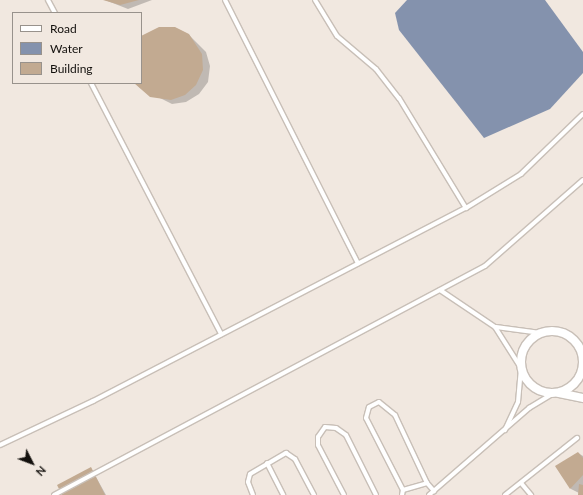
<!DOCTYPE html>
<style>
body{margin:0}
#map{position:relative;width:583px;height:495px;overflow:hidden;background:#f1e8e0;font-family:Lato,sans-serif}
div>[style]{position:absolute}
.water>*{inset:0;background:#8492ad}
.shadow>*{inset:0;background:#0003}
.building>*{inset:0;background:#c2aa91}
.roads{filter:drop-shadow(1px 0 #c8bfb7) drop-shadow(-1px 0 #c8bfb7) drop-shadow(0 1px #c8bfb7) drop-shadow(0 -1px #c8bfb7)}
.lane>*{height:4px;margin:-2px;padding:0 2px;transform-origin:2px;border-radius:2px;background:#fff}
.street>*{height:8px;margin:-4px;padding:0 4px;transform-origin:4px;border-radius:4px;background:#fff}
.street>.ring{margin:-4px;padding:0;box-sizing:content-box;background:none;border:8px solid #fff;border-radius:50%}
span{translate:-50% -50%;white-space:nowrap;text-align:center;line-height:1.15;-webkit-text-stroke:4px #f1e8e0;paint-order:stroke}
.legend{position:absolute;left:12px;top:12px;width:130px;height:72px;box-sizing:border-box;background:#f1e8e0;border:1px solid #98928c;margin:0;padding:5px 7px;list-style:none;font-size:12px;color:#13100d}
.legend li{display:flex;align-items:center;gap:8px;height:20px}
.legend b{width:20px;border:1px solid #98928c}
.north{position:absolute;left:12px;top:443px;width:40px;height:40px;-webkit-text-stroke:3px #f1e8e0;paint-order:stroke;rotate:132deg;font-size:11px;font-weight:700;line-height:16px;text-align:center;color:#13100d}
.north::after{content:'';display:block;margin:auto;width:14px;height:18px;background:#13100d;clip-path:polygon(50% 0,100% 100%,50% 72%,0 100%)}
</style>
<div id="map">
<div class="water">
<i style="clip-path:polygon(407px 0,545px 0,583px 52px,583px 73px,550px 109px,484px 138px,399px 30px,395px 13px)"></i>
</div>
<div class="shadow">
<i style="clip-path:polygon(105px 0,152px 0,128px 9px)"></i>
<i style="clip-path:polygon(189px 35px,206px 52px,210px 66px,208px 82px,199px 94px,186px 102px,172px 104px,140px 88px,136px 83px,141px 83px,141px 38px)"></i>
<i style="clip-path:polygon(578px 453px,583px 456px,583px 495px,571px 489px,556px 467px)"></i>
<i style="clip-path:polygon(91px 468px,106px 495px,63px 495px)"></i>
</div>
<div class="building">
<i style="clip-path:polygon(103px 0,139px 0,120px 5px)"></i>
<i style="clip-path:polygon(159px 27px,175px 27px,189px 34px,202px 54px,203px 70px,196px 85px,185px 95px,171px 100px,150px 97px,134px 83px,141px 83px,141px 36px)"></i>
<i style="clip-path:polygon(578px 452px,583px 458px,583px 475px,570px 489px,555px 466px)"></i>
<i style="clip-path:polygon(91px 467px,105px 495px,62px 495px,57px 485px)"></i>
<i style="clip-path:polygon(579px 484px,583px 485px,583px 495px,578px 495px)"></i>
</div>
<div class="roads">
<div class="lane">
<i style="left:48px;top:0;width:15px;rotate:62deg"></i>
<i style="left:225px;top:0;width:295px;rotate:63.2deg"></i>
<i style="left:315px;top:0;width:42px;rotate:58.6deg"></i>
<i style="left:337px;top:36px;width:51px;rotate:40.2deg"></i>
<i style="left:376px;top:69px;width:37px;rotate:52deg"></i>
<i style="left:399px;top:98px;width:129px;rotate:58.7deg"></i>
<i style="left:91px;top:83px;width:283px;rotate:62.6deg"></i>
<i style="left:440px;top:290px;width:66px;rotate:33.9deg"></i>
<i style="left:495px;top:327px;width:49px;rotate:57.6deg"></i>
<i style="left:521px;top:368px;width:34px;rotate:95deg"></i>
<i style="left:518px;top:402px;width:31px;rotate:115deg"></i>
<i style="left:496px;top:327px;width:45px;rotate:7.6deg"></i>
<i style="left:0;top:445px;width:103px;rotate:-25.3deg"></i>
<i style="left:93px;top:401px;width:420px;rotate:-27.4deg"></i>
<i style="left:466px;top:208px;width:65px;rotate:-31.7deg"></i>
<i style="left:521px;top:174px;width:86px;rotate:-44.1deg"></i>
<i style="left:267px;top:463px;width:36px;rotate:63deg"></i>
<i style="left:521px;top:483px;width:16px;rotate:50deg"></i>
<i style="left:403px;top:490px;width:25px;rotate:-16deg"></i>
<i style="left:54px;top:495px;width:488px;rotate:-28deg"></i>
<i style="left:485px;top:266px;width:130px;rotate:-41.3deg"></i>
<i style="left:253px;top:495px;width:14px;rotate:-111deg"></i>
<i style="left:248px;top:482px;width:8px;rotate:-76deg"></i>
<i style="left:250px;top:474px;width:42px;rotate:-30.3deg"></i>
<i style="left:286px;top:453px;width:11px;rotate:34deg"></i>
<i style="left:295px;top:459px;width:41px;rotate:62.2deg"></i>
<i style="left:344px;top:495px;width:56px;rotate:-117.5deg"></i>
<i style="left:318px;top:445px;width:8px;rotate:-90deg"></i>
<i style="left:318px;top:437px;width:12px;rotate:-55deg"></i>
<i style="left:325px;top:427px;width:11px;rotate:5deg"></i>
<i style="left:336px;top:428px;width:12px;rotate:35deg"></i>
<i style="left:346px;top:435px;width:67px;rotate:63.4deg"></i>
<i style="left:402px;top:495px;width:5px;rotate:-79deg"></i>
<i style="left:403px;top:490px;width:81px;rotate:-117.2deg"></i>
<i style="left:366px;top:418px;width:11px;rotate:-75deg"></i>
<i style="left:369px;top:407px;width:11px;rotate:-27deg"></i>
<i style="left:379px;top:402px;width:21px;rotate:39deg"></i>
<i style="left:395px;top:415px;width:75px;rotate:64.8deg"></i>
<i style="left:427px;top:483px;width:11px;rotate:49deg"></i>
<i style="left:429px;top:495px;width:133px;rotate:-41deg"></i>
<i style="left:529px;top:408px;width:29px;rotate:-31deg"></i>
<i style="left:505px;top:495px;width:92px;rotate:-38.4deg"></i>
</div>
<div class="street">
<i class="ring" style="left:521px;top:331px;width:54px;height:54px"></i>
<i style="left:559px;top:393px;width:25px;rotate:12deg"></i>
</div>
</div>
<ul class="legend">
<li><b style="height:5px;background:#fff"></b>Road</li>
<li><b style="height:11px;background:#8492ad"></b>Water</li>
<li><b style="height:11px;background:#c2aa91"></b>Building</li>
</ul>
<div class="north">N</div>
</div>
